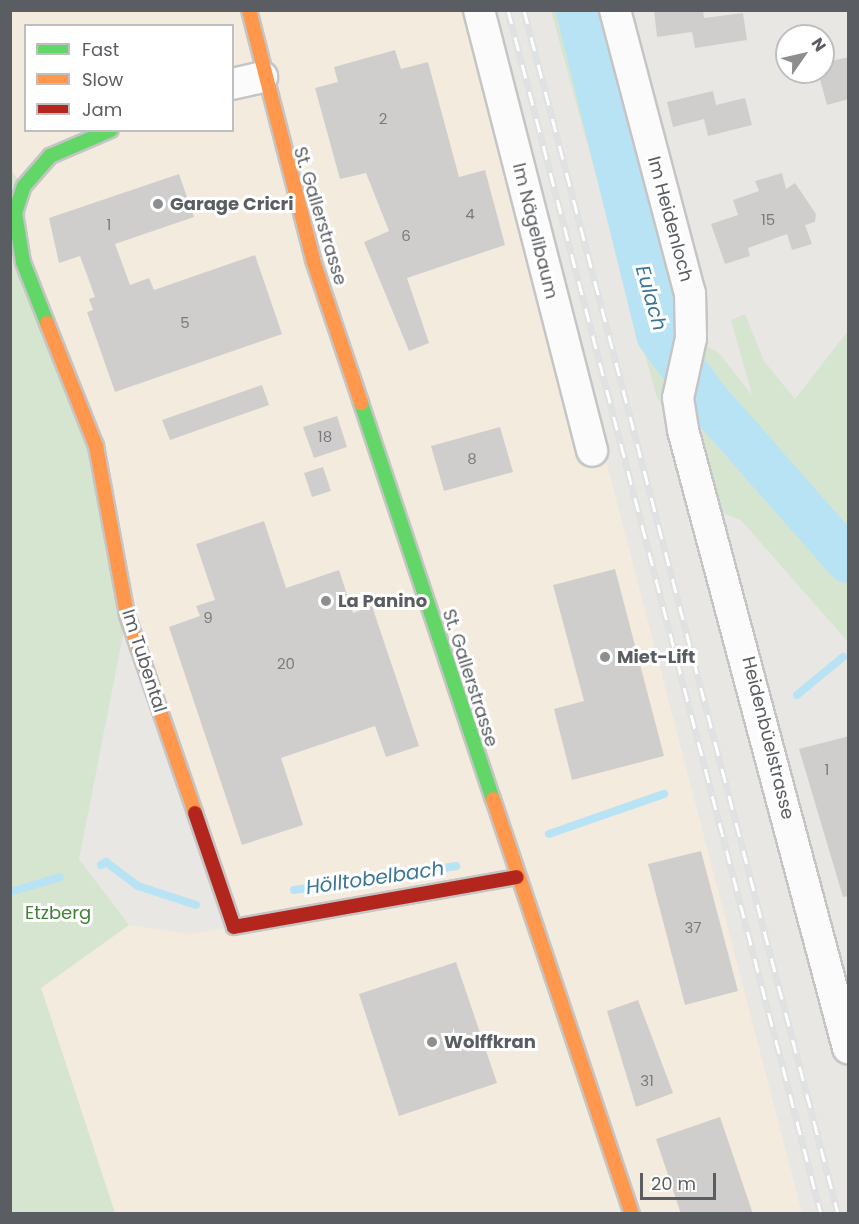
<!DOCTYPE html>
<meta charset="utf-8">
<style>
body{margin:0}
#map{position:relative;width:859px;height:1224px;overflow:hidden;background:#e9e7e4;font-family:Poppins,sans-serif}
div>[style]{position:absolute}
.commercial>*{inset:0;background:#f3ebdd}
.green>*{inset:0;background:#d5e5d0}
.stream>*{height:8px;margin:-4px;padding:0 4px;transform-origin:4px;border-radius:4px;background:#b8e3f4}
.river>*{height:45px;margin:-22.5px;padding:0 22.5px;transform-origin:22.5px;border-radius:22.5px;background:#b8e3f4}
.building>*{inset:0;background:#d0cecd}
.roads{filter:drop-shadow(2px 0 #c5c5c5) drop-shadow(-2px 0 #c5c5c5) drop-shadow(0 2px #c5c5c5) drop-shadow(0 -2px #c5c5c5)}
.street>*{height:30px;margin:-15px;padding:0 15px;transform-origin:15px;border-radius:15px;background:#fcfbfb}
.fast>*{height:14px;margin:-7px;padding:0 7px;transform-origin:7px;border-radius:7px;background:#63d668}
.slow>*{height:14px;margin:-7px;padding:0 7px;transform-origin:7px;border-radius:7px;background:#ff974d}
.jam>*{height:14px;margin:-7px;padding:0 7px;transform-origin:7px;border-radius:7px;background:#b3261e}
.rail>*{height:7px;margin-top:-3.5px;transform-origin:0;background:repeating-linear-gradient(90deg,#fff 0 14px,#e0e1e1 0 28px);box-sizing:border-box;border-block:2px solid #e0e1e1}
.dots>*{width:16px;height:16px;translate:-50% -50%;box-sizing:border-box;border:3px solid #fff;border-radius:50%}
span{translate:-50% -50%;white-space:nowrap;text-align:center;line-height:1.15;-webkit-text-stroke:6px #fff;paint-order:stroke}
.number-label{font-size:15px;color:#797b7e}
.number-label span{-webkit-text-stroke-width:0}
.poi-label{font-size:18px;color:#5a5e62;font-weight:700}
.left{translate:0 -50%;text-align:left}
.street-label{font-size:18px;color:#5a5e62}
.park-label{font-size:18px;color:#408238}
.water-label{font-size:20px;color:#3c779a;font-style:italic}
.frame{position:absolute;inset:0;border:12px solid #5a5e62;pointer-events:none}
.legend{position:absolute;left:24px;top:24px;width:210px;height:108px;box-sizing:border-box;background:#fff;border:2px solid #bdbfc0;margin:0;padding:8px 10px;list-style:none;font-size:18px;color:#5a5e62}
.legend li{display:flex;align-items:center;gap:12px;height:30px}
.legend b{width:30px;border:2px solid #bdbfc0}
.north{position:absolute;left:775px;top:24px;width:60px;height:60px;box-sizing:border-box;background:#fff;border:2px solid #bdbfc0;border-radius:50%;rotate:56deg;font-size:16px;font-weight:700;line-height:24px;text-align:center;color:#5a5e62}
.north::after{content:'';display:block;margin:auto;width:21px;height:27px;background:#8c8e90;clip-path:polygon(50% 0,100% 100%,50% 72%,0 100%)}
.scale{position:absolute;left:640px;top:1173px;width:76px;height:27px;box-sizing:border-box;border:3px solid #5a5e62;border-top:0;padding-left:8px;font-size:18px;line-height:21px;white-space:nowrap;color:#5a5e62;-webkit-text-stroke:4px #fff;paint-order:stroke}
</style>
<div id="map">
<div class="commercial">
<i style="clip-path:polygon(evenodd,10px 11px,489px 11px,802px 1213px,115px 1213px,41px 988px,129px 925px,190px 934px,234px 927px,32px 286px,24px 186px,11px 170px,10px 11px,26px 26px,232px 26px,232px 130px,26px 130px,26px 26px)"></i>
</div>
<div class="green">
<i style="clip-path:polygon(551px 11px,615px 11px,691px 338px,719px 353px,752px 395px,731px 320px,745px 314px,764px 361px,795px 399px,848px 331px,848px 642px,741px 520px,706px 507px,683px 430px,657px 398px)"></i>
<i style="clip-path:polygon(10px 170px,24px 186px,15px 213px,96px 446px,127px 615px,79px 859px,129px 925px,41px 988px,115px 1213px,11px 1213px)"></i>
</div>
<div class="stream">
<i style="left:797px;top:695px;width:60px;rotate:-39.6deg"></i>
<i style="left:549px;top:834px;width:122px;rotate:-19.2deg"></i>
<i style="left:101px;top:865px;width:6px;rotate:-31deg"></i>
<i style="left:106px;top:862px;width:40px;rotate:37deg"></i>
<i style="left:138px;top:886px;width:61px;rotate:18.1deg"></i>
<i style="left:294px;top:890px;width:164px;rotate:-8.4deg"></i>
<i style="left:10px;top:892px;width:52px;rotate:-16.7deg"></i>
</div>
<div class="river">
<i style="left:578px;top:10px;width:334px;rotate:76.1deg"></i>
<i style="left:658px;top:334px;width:79px;rotate:53.7deg"></i>
<i style="left:705px;top:398px;width:216px;rotate:48.6deg"></i>
</div>
<div class="building">
<i style="clip-path:polygon(654px 10px,703px 10px,704px 18px,743px 13px,747px 40px,695px 48px,692px 32px,657px 37px)"></i>
<i style="clip-path:polygon(395px 50px,401px 69px,428px 62px,459px 177px,485px 170px,505px 245px,407px 278px,429px 343px,409px 351px,364px 242px,389px 231px,366px 173px,340px 179px,315px 88px,338px 82px,334px 67px)"></i>
<i style="clip-path:polygon(849px 57px,849px 99px,827px 105px,818px 72px,823px 63px)"></i>
<i style="clip-path:polygon(713px 91px,716px 105px,745px 98px,752px 125px,708px 136px,704px 119px,673px 127px,667px 102px)"></i>
<i style="clip-path:polygon(782px 173px,786px 189px,795px 183px,816px 214px,815px 222px,805px 225px,812px 244px,792px 250px,787px 234px,748px 248px,750px 256px,725px 264px,711px 224px,738px 215px,733px 200px,759px 191px,755px 181px)"></i>
<i style="clip-path:polygon(179px 174px,194px 217px,115px 244px,130px 285px,149px 278px,154px 290px,255px 255px,282px 334px,115px 392px,87px 312px,93px 310px,89px 299px,95px 297px,80px 256px,59px 263px,49px 218px)"></i>
<i style="clip-path:polygon(262px 385px,269px 405px,170px 440px,162px 420px)"></i>
<i style="clip-path:polygon(337px 416px,347px 447px,314px 458px,303px 427px)"></i>
<i style="clip-path:polygon(500px 427px,513px 472px,444px 491px,431px 446px)"></i>
<i style="clip-path:polygon(323px 467px,331px 491px,312px 497px,304px 473px)"></i>
<i style="clip-path:polygon(264px 521px,286px 588px,339px 570px,353px 613px,372px 606px,419px 746px,386px 757px,375px 726px,281px 758px,303px 825px,242px 845px,169px 627px,200px 616px,196px 606px,215px 600px,196px 544px)"></i>
<i style="clip-path:polygon(615px 569px,664px 756px,572px 780px,554px 709px,584px 701px,553px 585px)"></i>
<i style="clip-path:polygon(849px 736px,849px 896px,843px 897px,799px 749px)"></i>
<i style="clip-path:polygon(701px 851px,738px 991px,685px 1005px,648px 864px)"></i>
<i style="clip-path:polygon(456px 962px,497px 1083px,399px 1116px,359px 994px)"></i>
<i style="clip-path:polygon(638px 1000px,673px 1093px,636px 1107px,607px 1011px)"></i>
<i style="clip-path:polygon(720px 1117px,753px 1214px,681px 1214px,656px 1139px)"></i>
</div>
<div class="roads">
<div class="street">
<i style="left:479px;top:10px;width:455px;rotate:75.6deg"></i>
<i style="left:615px;top:10px;width:293px;rotate:75.2deg"></i>
<i style="left:690px;top:293px;width:45px;rotate:88.7deg"></i>
<i style="left:691px;top:338px;width:61px;rotate:102.2deg"></i>
<i style="left:678px;top:398px;width:32px;rotate:81deg"></i>
<i style="left:683px;top:430px;width:640px;rotate:75.05deg"></i>
<i style="left:232px;top:84px;width:31px;rotate:-13deg"></i>
</div>
<div class="fast">
<i style="left:47px;top:323px;width:66px;rotate:-111.5deg"></i>
<i style="left:23px;top:262px;width:50px;rotate:-99.3deg"></i>
<i style="left:15px;top:213px;width:28px;rotate:-72deg"></i>
<i style="left:24px;top:186px;width:40px;rotate:-49deg"></i>
<i style="left:50px;top:156px;width:66px;rotate:-23.1deg"></i>
<i style="left:361px;top:403px;width:417px;rotate:71.6deg"></i>
</div>
<div class="slow">
<i style="left:249px;top:10px;width:258px;rotate:75.6deg"></i>
<i style="left:313px;top:260px;width:151px;rotate:71.4deg"></i>
<i style="left:47px;top:323px;width:132px;rotate:68.3deg"></i>
<i style="left:96px;top:446px;width:172px;rotate:79.6deg"></i>
<i style="left:127px;top:615px;width:209px;rotate:71deg"></i>
<i style="left:493px;top:799px;width:438px;rotate:71.5deg"></i>
</div>
<div class="jam">
<i style="left:195px;top:813px;width:120px;rotate:71.1deg"></i>
<i style="left:234px;top:927px;width:287px;rotate:-10deg"></i>
</div>
</div>
<div class="rail">
<i style="left:508px;top:10px;width:1244px;rotate:75.43deg"></i>
<i style="left:524px;top:10px;width:1244px;rotate:75.38deg"></i>
</div>
<div class="dots">
<i style="left:158px;top:204px;background:#8c8e90"></i>
<i style="left:326px;top:601px;background:#8c8e90"></i>
<i style="left:605px;top:657px;background:#8c8e90"></i>
<i style="left:432px;top:1042px;background:#8c8e90"></i>
</div>
<div class="number-label">
<span style="left:383px;top:119px">2</span>
<span style="left:470px;top:214px">4</span>
<span style="left:768px;top:220px">15</span>
<span style="left:109px;top:225px">1</span>
<span style="left:406px;top:236px">6</span>
<span style="left:185px;top:323px">5</span>
<span style="left:325px;top:437px">18</span>
<span style="left:472px;top:459px">8</span>
<span style="left:208px;top:618px">9</span>
<span style="left:286px;top:664px">20</span>
<span style="left:827px;top:770px">1</span>
<span style="left:693px;top:928px">37</span>
<span style="left:647px;top:1081px">31</span>
</div>
<div class="poi-label">
<span class="left" style="left:170px;top:204px">Garage Cricri</span>
<span class="left" style="left:338px;top:601px">La Panino</span>
<span class="left" style="left:617px;top:657px">Miet-Lift</span>
<span class="left" style="left:444px;top:1042px">Wolffkran</span>
</div>
<div class="street-label">
<span style="left:320px;top:216px;rotate:73deg">St. Gallerstrasse</span>
<span style="left:670px;top:219px;rotate:75deg">Im Heidenloch</span>
<span style="left:535px;top:231px;rotate:76deg">Im Nägelibaum</span>
<span style="left:144px;top:661px;rotate:72deg">Im Tubental</span>
<span style="left:470px;top:678px;rotate:72deg">St. Gallerstrasse</span>
<span style="left:768px;top:738px;rotate:76deg">Heidenbüelstrasse</span>
</div>
<div class="park-label">
<span style="left:58px;top:913px">Etzberg</span>
</div>
<div class="water-label">
<span style="left:651px;top:298px;rotate:74deg">Eulach</span>
<span style="left:375px;top:878px;rotate:-8deg">Hölltobelbach</span>
</div>
<div class="frame"></div>
<ul class="legend">
<li><b style="height:8px;background:#63d668"></b>Fast</li>
<li><b style="height:8px;background:#ff974d"></b>Slow</li>
<li><b style="height:8px;background:#b3261e"></b>Jam</li>
</ul>
<div class="north">N</div>
<div class="scale">20 m</div>
</div>
